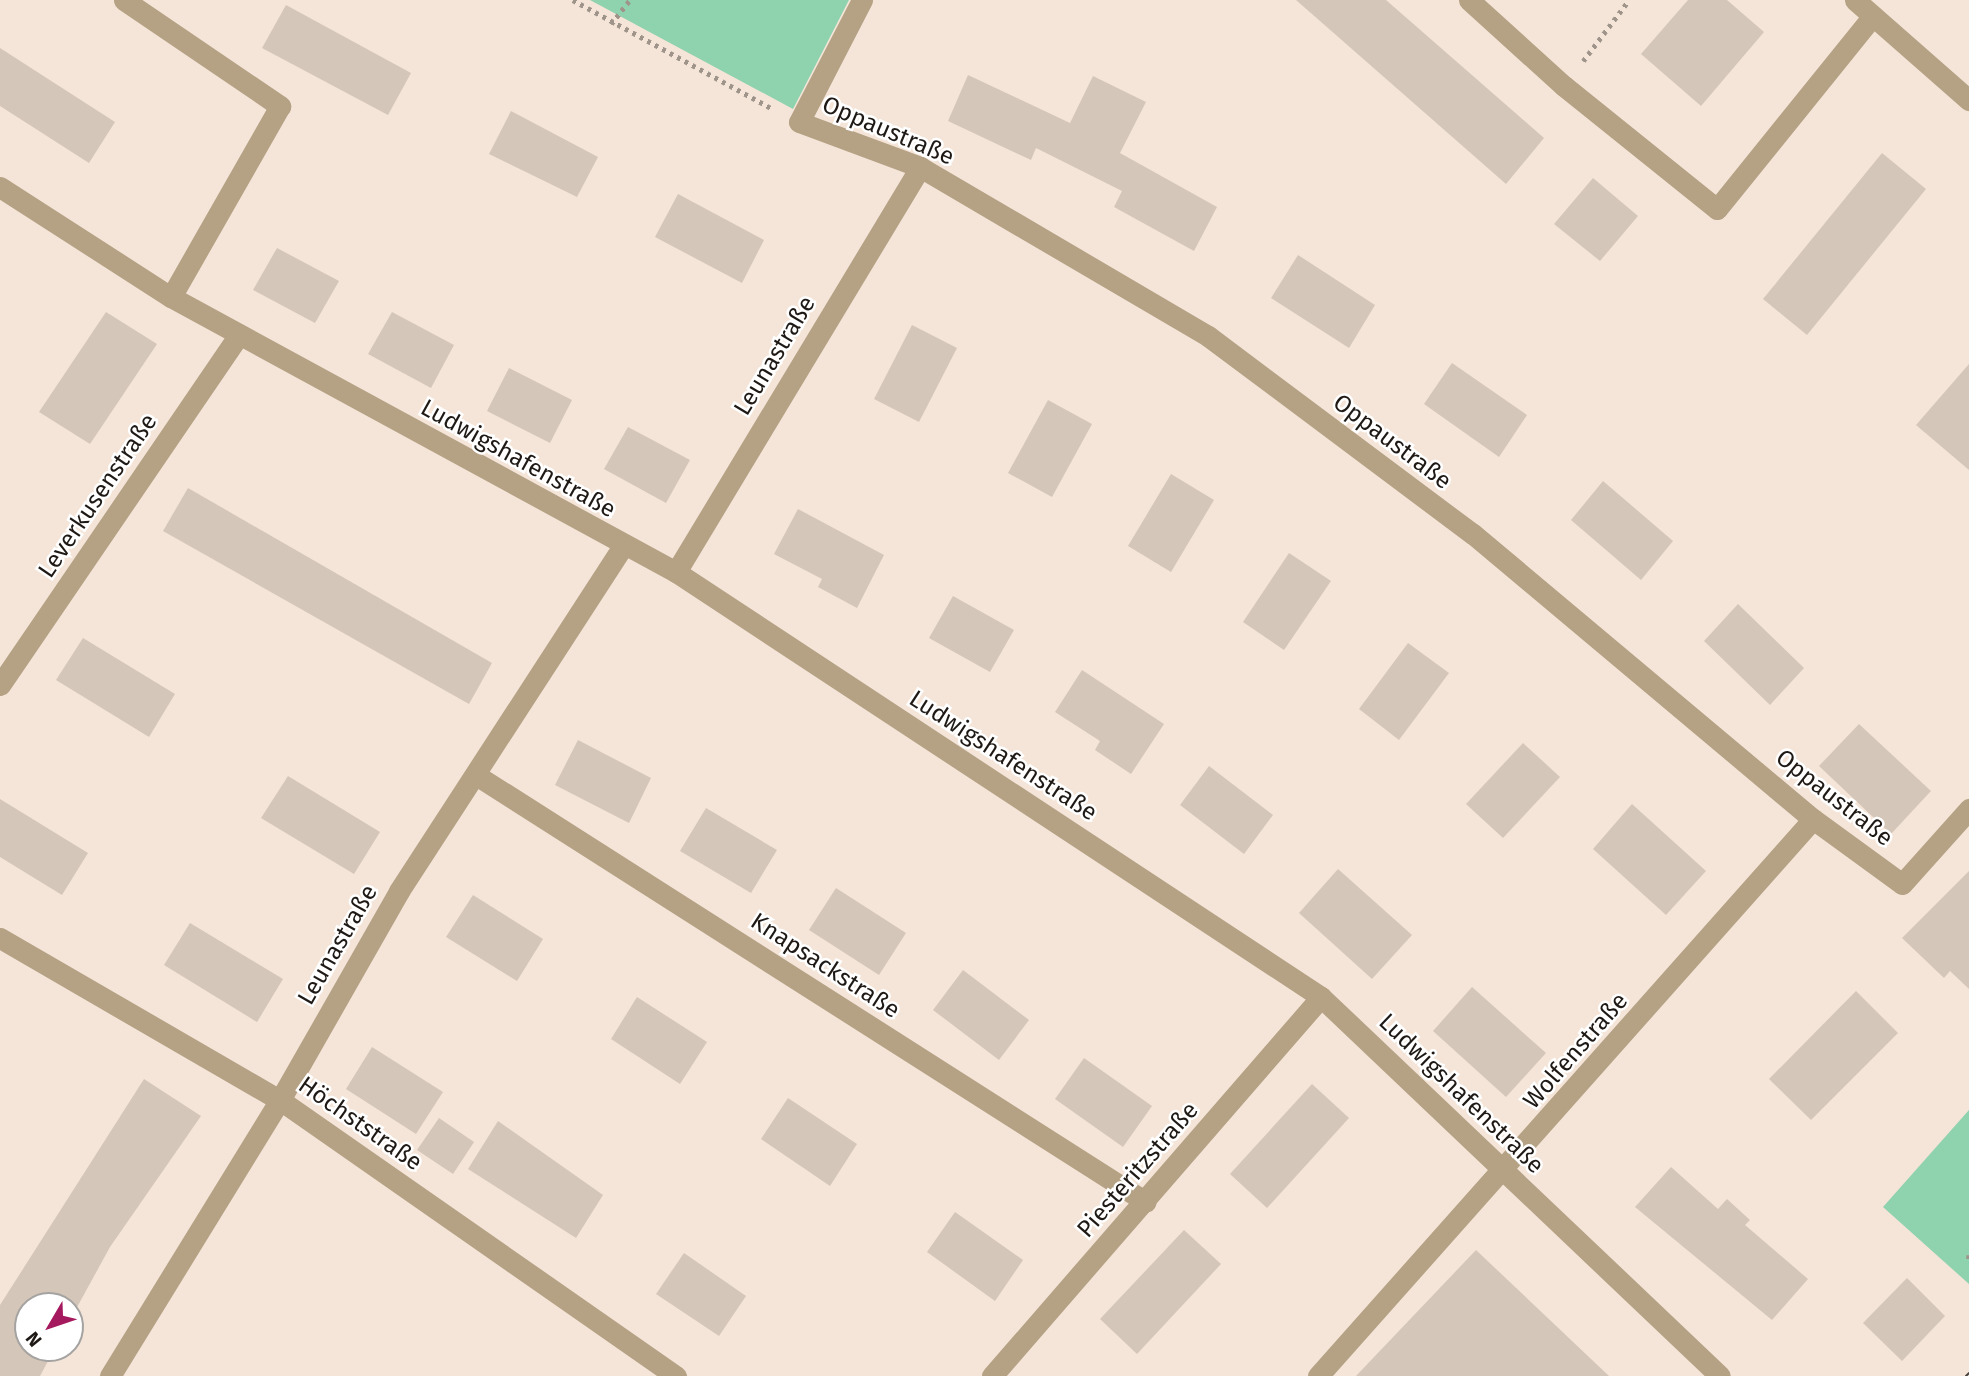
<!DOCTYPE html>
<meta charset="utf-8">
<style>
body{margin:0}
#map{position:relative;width:1969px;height:1376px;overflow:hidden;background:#f4e5d8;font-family:"Fira Sans",sans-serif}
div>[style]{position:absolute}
.green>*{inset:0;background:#8fd2ae}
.building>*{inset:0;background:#d4c6b8}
.path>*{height:4.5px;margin-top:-2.25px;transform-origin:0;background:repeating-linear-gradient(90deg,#9f948a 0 3.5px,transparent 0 8.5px)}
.service>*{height:21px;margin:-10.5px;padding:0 10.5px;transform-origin:10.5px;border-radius:10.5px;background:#b5a184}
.minor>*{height:21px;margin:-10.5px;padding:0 10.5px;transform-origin:10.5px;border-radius:10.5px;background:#b5a184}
.tram>*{height:2px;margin:-1px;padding:0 1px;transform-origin:1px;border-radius:1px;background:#47403a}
span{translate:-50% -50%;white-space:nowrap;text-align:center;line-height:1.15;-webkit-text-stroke:5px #fff;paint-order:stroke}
.street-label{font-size:24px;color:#1e1915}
.north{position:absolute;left:14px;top:1292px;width:70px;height:70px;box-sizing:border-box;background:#fff;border:2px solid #a5a3a1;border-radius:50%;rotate:231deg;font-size:19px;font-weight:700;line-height:28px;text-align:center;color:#1e1915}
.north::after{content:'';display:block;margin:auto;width:24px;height:32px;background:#a5195f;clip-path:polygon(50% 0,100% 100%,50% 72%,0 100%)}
</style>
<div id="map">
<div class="green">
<i style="clip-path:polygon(590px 0,849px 0,793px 109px)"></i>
<i style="clip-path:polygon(1969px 1110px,1969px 1284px,1883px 1207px)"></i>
</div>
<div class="building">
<i style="clip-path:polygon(1296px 0,1386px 0,1544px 138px,1506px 184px)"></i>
<i style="clip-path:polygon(1688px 0,1727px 0,1764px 32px,1701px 106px,1641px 54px)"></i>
<i style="clip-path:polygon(286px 5px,411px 73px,388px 115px,262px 48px)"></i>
<i style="clip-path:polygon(0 48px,115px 122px,89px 163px,0 106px)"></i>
<i style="clip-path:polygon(968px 75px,1070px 123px,1093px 76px,1146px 102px,1120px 153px,1217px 207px,1194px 251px,1114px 207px,1122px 191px,1036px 148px,1031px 160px,948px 121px)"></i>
<i style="clip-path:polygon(511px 111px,598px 157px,577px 197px,489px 154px)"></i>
<i style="clip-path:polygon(1882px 153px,1926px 189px,1807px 335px,1763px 299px)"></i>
<i style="clip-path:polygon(1593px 178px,1638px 216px,1600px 261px,1554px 224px)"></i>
<i style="clip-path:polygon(678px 194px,764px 240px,742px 283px,655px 237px)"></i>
<i style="clip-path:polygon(277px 248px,339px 281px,315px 323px,253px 290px)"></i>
<i style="clip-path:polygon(1298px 255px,1375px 305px,1349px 348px,1271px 298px)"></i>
<i style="clip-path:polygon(106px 312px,157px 344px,90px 444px,39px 412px)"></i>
<i style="clip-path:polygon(392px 312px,454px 345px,431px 388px,368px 354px)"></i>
<i style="clip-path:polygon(912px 325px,957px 348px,919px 422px,874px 399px)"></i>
<i style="clip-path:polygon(1452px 363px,1527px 415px,1499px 457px,1424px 404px)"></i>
<i style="clip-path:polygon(1969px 364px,1969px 470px,1916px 425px)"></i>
<i style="clip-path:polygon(509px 368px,572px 400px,550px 443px,487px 411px)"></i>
<i style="clip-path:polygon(1048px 400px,1092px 424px,1052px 497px,1008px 473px)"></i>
<i style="clip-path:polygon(628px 427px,690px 460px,666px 503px,604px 469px)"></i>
<i style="clip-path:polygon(1171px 474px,1214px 500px,1171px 572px,1128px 546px)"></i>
<i style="clip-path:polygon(1603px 481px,1673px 541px,1641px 580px,1571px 520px)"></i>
<i style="clip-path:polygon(188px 488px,492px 663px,469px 704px,163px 531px)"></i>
<i style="clip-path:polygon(798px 509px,884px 555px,857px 608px,818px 587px,822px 579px,774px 554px)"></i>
<i style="clip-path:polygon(1289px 553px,1331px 581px,1284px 650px,1243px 622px)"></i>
<i style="clip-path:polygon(953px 596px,1014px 630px,990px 672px,929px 638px)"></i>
<i style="clip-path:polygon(1738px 604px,1804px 668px,1770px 705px,1704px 641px)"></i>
<i style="clip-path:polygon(83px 638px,175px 694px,149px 737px,56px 680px)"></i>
<i style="clip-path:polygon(1408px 643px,1449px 673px,1399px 740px,1359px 709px)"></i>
<i style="clip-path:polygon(1082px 670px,1164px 724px,1131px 774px,1095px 750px,1100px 741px,1055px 712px)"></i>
<i style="clip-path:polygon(1859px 724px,1931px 791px,1891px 834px,1819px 766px)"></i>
<i style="clip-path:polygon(578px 740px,651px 778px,629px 823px,555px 785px)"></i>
<i style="clip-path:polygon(1523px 743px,1560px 777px,1503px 838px,1466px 804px)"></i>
<i style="clip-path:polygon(1209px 766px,1273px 815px,1244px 854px,1180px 805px)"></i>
<i style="clip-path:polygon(288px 776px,380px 832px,354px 874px,261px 818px)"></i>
<i style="clip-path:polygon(0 799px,88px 853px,62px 895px,0 857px)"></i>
<i style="clip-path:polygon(1632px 804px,1706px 871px,1666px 915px,1593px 849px)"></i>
<i style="clip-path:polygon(706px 808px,777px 850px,751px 893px,680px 851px)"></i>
<i style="clip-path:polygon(1338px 869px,1412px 935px,1372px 979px,1299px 913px)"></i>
<i style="clip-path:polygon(1969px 871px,1969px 989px,1950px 971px,1944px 978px,1902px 938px)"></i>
<i style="clip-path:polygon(836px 888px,906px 933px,879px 975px,809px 930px)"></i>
<i style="clip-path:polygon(473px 895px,543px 939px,517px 981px,446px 937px)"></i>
<i style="clip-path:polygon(190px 923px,283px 979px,257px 1022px,164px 965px)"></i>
<i style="clip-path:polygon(963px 970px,1029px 1020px,999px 1060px,933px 1010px)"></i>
<i style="clip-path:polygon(1472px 987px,1546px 1053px,1506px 1097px,1433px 1031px)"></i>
<i style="clip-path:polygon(1856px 991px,1898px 1033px,1811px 1120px,1769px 1079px)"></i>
<i style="clip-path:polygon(637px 997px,707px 1042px,680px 1084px,611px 1039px)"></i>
<i style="clip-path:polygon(372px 1047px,443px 1092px,416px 1134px,346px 1089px)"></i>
<i style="clip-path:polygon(1084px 1058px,1152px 1106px,1123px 1147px,1055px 1099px)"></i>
<i style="clip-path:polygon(144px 1079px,201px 1116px,110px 1247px,70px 1320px,70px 1306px,28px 1306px,28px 1348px,55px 1348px,40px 1376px,0 1376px,0 1305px)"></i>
<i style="clip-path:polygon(1312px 1084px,1349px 1118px,1267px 1208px,1230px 1174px)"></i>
<i style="clip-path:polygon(788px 1098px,857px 1144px,830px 1186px,761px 1139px)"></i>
<i style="clip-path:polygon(439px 1118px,474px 1142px,453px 1174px,417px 1150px)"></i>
<i style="clip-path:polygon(498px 1121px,603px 1195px,576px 1238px,468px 1169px)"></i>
<i style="clip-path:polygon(1671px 1167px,1718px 1209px,1727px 1199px,1750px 1220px,1745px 1225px,1808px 1279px,1772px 1320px,1635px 1207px)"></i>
<i style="clip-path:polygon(955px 1212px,1023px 1260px,995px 1301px,927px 1252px)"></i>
<i style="clip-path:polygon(1184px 1230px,1221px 1264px,1137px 1354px,1100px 1319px)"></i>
<i style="clip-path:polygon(1476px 1250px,1609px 1376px,1356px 1376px)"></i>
<i style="clip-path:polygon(684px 1253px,746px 1296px,719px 1336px,656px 1294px)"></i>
<i style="clip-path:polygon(1907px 1278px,1945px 1316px,1902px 1361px,1863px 1323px)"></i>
</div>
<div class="path">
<i style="left:573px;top:0;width:228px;rotate:28.6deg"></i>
<i style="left:611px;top:24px;width:31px;rotate:-52deg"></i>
<i style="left:1583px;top:61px;width:76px;rotate:-53deg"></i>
<i style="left:1969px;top:1255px;width:6px;rotate:90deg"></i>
</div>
<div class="service">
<i style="left:124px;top:0;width:189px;rotate:34.2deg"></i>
<i style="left:280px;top:106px;width:220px;rotate:119.7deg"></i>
</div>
<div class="minor">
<i style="left:862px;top:0;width:137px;rotate:117.3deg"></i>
<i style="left:799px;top:122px;width:129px;rotate:20.4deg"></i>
<i style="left:920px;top:167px;width:334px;rotate:30.4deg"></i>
<i style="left:1208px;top:336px;width:331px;rotate:36.8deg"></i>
<i style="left:1473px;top:534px;width:444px;rotate:40deg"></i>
<i style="left:1813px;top:819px;width:110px;rotate:36.1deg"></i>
<i style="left:1902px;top:884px;width:101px;rotate:-48.2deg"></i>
<i style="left:1469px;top:0;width:128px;rotate:42.2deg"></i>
<i style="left:1564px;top:86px;width:196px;rotate:38.8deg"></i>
<i style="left:1717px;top:209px;width:248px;rotate:-51.1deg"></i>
<i style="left:1855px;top:0;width:152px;rotate:41.3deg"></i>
<i style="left:0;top:187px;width:203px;rotate:32.8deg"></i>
<i style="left:171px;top:297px;width:575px;rotate:28.57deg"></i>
<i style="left:676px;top:572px;width:772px;rotate:33.38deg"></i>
<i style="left:1321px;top:997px;width:550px;rotate:43.53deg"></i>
<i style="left:676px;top:572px;width:473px;rotate:-58.9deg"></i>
<i style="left:0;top:685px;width:424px;rotate:-55.7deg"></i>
<i style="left:476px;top:775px;width:794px;rotate:32.51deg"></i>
<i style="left:0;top:938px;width:323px;rotate:30.1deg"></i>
<i style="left:280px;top:1100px;width:483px;rotate:34.9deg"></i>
<i style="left:110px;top:1376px;width:324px;rotate:-58.4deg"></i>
<i style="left:280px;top:1100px;width:241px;rotate:-60.3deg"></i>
<i style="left:399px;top:891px;width:411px;rotate:-57deg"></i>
<i style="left:992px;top:1376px;width:502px;rotate:-49.04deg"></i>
<i style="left:1318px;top:1376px;width:745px;rotate:-48.37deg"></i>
</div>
<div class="tram">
<i style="left:1966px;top:1376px;width:4px;rotate:-45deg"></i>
</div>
<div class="street-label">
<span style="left:888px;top:131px;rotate:23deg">Oppaustraße</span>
<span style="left:775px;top:356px;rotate:-59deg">Leunastraße</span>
<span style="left:1392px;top:442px;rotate:37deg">Oppaustraße</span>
<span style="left:518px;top:459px;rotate:29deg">Ludwigshafenstraße</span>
<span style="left:98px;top:496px;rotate:-56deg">Leverkusenstraße</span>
<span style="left:1003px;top:756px;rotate:33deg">Ludwigshafenstraße</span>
<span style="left:1834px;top:798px;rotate:38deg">Oppaustraße</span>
<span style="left:338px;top:945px;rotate:-60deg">Leunastraße</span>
<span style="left:825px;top:966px;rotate:33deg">Knapsackstraße</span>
<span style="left:1576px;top:1051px;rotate:-49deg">Wolfenstraße</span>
<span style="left:1461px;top:1094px;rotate:44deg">Ludwigshafenstraße</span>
<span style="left:360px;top:1124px;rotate:35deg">Höchststraße</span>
<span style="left:1138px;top:1170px;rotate:-49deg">Piesteritzstraße</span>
</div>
<div class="north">N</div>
</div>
